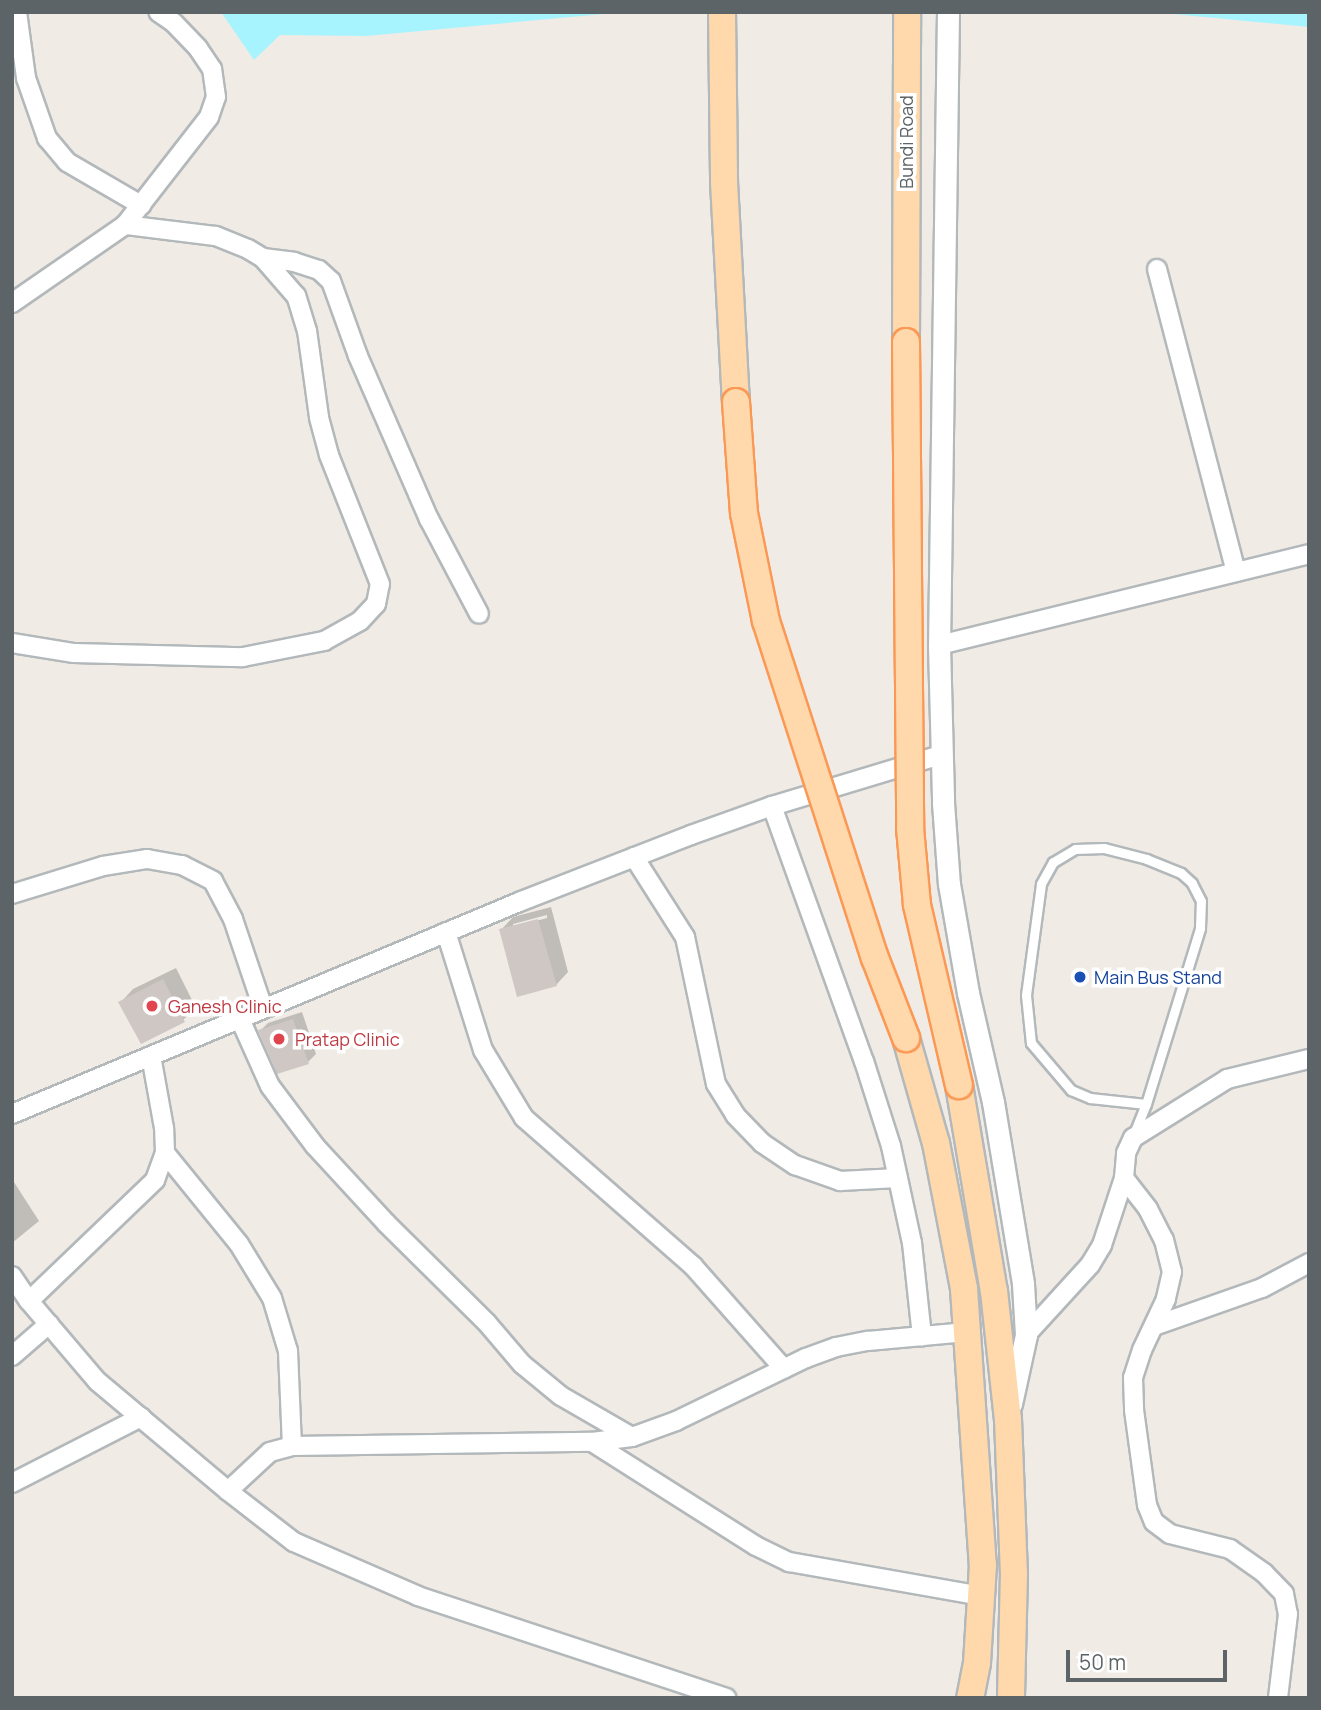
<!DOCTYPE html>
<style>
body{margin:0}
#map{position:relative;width:1321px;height:1710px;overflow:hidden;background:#f0ebe5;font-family:Manrope,sans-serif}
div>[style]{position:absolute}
.water>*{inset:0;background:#a7f4ff}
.shadow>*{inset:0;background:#0003}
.building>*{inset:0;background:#cec7c4}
.roads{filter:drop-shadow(2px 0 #b3b8bb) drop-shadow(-2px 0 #b3b8bb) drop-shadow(0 2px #b3b8bb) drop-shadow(0 -2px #b3b8bb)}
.service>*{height:9px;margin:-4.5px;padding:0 4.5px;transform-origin:4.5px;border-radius:4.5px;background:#fff}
.minor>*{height:18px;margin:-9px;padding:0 9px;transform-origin:9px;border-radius:9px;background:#fff}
.tertiary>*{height:21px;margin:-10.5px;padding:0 10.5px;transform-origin:10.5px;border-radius:10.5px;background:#fff}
.primary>*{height:26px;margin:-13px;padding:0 13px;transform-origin:13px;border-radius:13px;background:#ffd8ac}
.bridges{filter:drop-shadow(2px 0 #fb9854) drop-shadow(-2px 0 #fb9854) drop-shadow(0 2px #fb9854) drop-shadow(0 -2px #fb9854)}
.primary-bridge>*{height:26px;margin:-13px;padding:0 13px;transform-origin:13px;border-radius:13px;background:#ffd8ac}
.dots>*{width:19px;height:19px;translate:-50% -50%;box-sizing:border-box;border:4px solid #fff;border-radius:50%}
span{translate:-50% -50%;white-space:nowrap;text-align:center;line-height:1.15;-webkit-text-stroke:7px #fff;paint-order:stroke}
.street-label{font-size:18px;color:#5d6467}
.transit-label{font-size:18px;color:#164399}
.left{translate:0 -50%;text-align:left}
.health-label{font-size:18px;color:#be3a42}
.frame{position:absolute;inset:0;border:14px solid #5d6467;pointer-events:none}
.scale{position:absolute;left:1066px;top:1650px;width:161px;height:32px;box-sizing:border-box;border:4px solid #5d6467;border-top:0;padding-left:9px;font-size:21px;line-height:24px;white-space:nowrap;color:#5d6467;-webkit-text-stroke:5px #fff;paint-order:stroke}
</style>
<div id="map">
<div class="water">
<i style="clip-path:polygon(221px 12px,625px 12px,366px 36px,280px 35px,254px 60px)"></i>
<i style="clip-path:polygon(1160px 12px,1309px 12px,1309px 27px,1163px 13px)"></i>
</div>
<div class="shadow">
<i style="clip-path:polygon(evenodd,551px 907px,568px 972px,556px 985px,501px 930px,513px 917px,551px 907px,547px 915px,547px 918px,513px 927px,513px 924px,547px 915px)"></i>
<i style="clip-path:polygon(176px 968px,196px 1008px,183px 1020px,121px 1002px,133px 989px)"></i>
<i style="clip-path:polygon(302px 1012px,316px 1054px,308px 1062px,260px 1031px,268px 1023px)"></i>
<i style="clip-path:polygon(12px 1179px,39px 1221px,12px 1243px)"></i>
</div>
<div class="building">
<i style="clip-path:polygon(538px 919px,557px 986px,517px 997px,499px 929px)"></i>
<i style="clip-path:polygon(163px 979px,185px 1022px,141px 1044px,118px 1002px)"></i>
<i style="clip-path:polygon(293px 1019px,309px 1064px,277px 1074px,258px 1030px)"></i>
</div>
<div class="roads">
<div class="service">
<i style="left:1133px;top:1136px;width:35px;rotate:-68deg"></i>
<i style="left:1146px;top:1104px;width:184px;rotate:-72.9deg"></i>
<i style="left:1200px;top:928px;width:27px;rotate:-88deg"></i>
<i style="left:1201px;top:901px;width:20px;rotate:-117deg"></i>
<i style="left:1192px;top:883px;width:15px;rotate:-138deg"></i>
<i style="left:1181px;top:873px;width:37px;rotate:-158deg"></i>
<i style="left:1147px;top:859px;width:44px;rotate:-165.7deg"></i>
<i style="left:1104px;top:848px;width:29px;rotate:178deg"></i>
<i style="left:1075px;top:849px;width:26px;rotate:149deg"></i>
<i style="left:1053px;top:862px;width:25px;rotate:119deg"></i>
<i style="left:1041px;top:884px;width:112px;rotate:97.7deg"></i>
<i style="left:1026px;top:995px;width:48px;rotate:84.1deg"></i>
<i style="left:1031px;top:1043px;width:62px;rotate:49.6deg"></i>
<i style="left:1071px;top:1090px;width:21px;rotate:23deg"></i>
<i style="left:1090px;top:1098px;width:56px;rotate:6.1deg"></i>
</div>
<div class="minor">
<i style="left:17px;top:12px;width:67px;rotate:82.2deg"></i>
<i style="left:26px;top:78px;width:64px;rotate:70.7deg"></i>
<i style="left:47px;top:138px;width:31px;rotate:50deg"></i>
<i style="left:67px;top:162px;width:86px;rotate:30.2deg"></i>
<i style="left:263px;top:258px;width:31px;rotate:7deg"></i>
<i style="left:294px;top:262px;width:26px;rotate:18deg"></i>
<i style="left:319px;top:270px;width:16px;rotate:43deg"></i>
<i style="left:331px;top:281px;width:80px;rotate:70.2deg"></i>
<i style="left:358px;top:356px;width:178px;rotate:66.5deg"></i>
<i style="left:429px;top:519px;width:107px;rotate:62.2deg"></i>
<i style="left:1157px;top:269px;width:313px;rotate:75.4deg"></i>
<i style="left:12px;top:303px;width:137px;rotate:-34.6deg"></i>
<i style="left:125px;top:225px;width:137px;rotate:-52.1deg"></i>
<i style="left:209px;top:117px;width:21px;rotate:-71deg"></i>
<i style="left:216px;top:97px;width:28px;rotate:-98deg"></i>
<i style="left:212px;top:69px;width:25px;rotate:-124deg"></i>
<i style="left:198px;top:48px;width:35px;rotate:-134deg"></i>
<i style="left:174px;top:23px;width:19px;rotate:-145deg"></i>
<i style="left:12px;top:643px;width:63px;rotate:9.2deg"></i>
<i style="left:74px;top:653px;width:169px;rotate:1.4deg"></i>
<i style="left:243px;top:657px;width:83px;rotate:-11.2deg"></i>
<i style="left:324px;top:641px;width:41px;rotate:-29.1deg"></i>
<i style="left:360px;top:621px;width:23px;rotate:-47deg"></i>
<i style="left:376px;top:604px;width:20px;rotate:-79deg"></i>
<i style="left:380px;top:584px;width:139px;rotate:-111.6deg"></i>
<i style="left:329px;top:455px;width:39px;rotate:-105deg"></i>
<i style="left:319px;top:417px;width:87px;rotate:-97.9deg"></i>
<i style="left:307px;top:331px;width:37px;rotate:-107deg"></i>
<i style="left:296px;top:296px;width:50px;rotate:-131deg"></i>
<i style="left:263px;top:258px;width:17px;rotate:-149deg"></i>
<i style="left:248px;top:249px;width:35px;rotate:-158deg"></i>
<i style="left:215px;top:236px;width:91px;rotate:-173deg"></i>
<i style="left:939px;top:645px;width:381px;rotate:-13.8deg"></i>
<i style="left:772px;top:806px;width:271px;rotate:70.2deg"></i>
<i style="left:864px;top:1061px;width:89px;rotate:72.4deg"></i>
<i style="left:891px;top:1146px;width:99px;rotate:77.8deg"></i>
<i style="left:912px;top:1243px;width:94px;rotate:83.9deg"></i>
<i style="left:634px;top:857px;width:95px;rotate:57.5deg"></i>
<i style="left:685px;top:937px;width:150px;rotate:78.1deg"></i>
<i style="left:716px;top:1084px;width:36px;rotate:58deg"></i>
<i style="left:735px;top:1115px;width:39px;rotate:46deg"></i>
<i style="left:762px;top:1143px;width:40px;rotate:34deg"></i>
<i style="left:795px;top:1165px;width:48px;rotate:19.6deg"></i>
<i style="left:840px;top:1181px;width:58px;rotate:-3deg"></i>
<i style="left:12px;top:894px;width:95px;rotate:-17.1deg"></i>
<i style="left:103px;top:866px;width:45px;rotate:-9deg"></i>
<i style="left:147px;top:859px;width:36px;rotate:10deg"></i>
<i style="left:182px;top:865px;width:35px;rotate:27deg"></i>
<i style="left:213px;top:881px;width:43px;rotate:62.2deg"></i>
<i style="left:233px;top:919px;width:94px;rotate:71.4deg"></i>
<i style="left:446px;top:932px;width:124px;rotate:72.6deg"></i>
<i style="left:483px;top:1050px;width:79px;rotate:58.9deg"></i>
<i style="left:524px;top:1118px;width:225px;rotate:41.2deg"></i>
<i style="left:693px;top:1266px;width:137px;rotate:48.5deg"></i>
<i style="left:240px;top:1019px;width:73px;rotate:65.9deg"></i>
<i style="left:270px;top:1086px;width:75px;rotate:53.1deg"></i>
<i style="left:315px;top:1146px;width:105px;rotate:47.3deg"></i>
<i style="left:386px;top:1223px;width:142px;rotate:44.7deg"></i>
<i style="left:487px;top:1323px;width:54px;rotate:49.5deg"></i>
<i style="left:522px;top:1364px;width:50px;rotate:39.4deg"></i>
<i style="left:561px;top:1396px;width:82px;rotate:30deg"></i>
<i style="left:12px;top:1114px;width:550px;rotate:-22.69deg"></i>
<i style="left:519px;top:902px;width:185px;rotate:-21.3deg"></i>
<i style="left:691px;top:835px;width:86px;rotate:-19.7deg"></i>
<i style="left:772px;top:806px;width:177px;rotate:-16.8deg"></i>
<i style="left:165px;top:1153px;width:117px;rotate:50.9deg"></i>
<i style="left:239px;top:1244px;width:63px;rotate:58.6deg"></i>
<i style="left:272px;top:1298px;width:55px;rotate:73.2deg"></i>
<i style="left:288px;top:1351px;width:95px;rotate:87.6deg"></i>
<i style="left:1124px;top:1178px;width:39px;rotate:52deg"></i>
<i style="left:1148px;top:1209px;width:35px;rotate:63deg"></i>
<i style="left:1164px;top:1240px;width:33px;rotate:76deg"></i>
<i style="left:1172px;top:1272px;width:28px;rotate:103deg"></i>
<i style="left:1166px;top:1299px;width:56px;rotate:115.2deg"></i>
<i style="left:1142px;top:1350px;width:29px;rotate:108deg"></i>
<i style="left:1133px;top:1378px;width:32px;rotate:88deg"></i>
<i style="left:1134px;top:1410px;width:96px;rotate:82.2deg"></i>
<i style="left:1147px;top:1505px;width:18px;rotate:68deg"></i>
<i style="left:1154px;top:1522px;width:20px;rotate:37deg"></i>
<i style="left:1170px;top:1534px;width:62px;rotate:14deg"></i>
<i style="left:1230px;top:1549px;width:42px;rotate:35.2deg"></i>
<i style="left:1264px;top:1573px;width:29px;rotate:46deg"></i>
<i style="left:1284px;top:1594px;width:20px;rotate:79deg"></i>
<i style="left:1288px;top:1614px;width:85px;rotate:96.8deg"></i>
<i style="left:12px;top:1276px;width:30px;rotate:56deg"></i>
<i style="left:29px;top:1301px;width:105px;rotate:49.6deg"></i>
<i style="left:97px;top:1381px;width:171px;rotate:40deg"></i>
<i style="left:228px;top:1491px;width:83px;rotate:37.7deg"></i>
<i style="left:294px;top:1542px;width:135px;rotate:23.5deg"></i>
<i style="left:418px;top:1596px;width:325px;rotate:18.3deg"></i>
<i style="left:29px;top:1301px;width:175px;rotate:-43.8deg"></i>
<i style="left:155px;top:1180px;width:29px;rotate:-70deg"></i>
<i style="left:165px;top:1153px;width:25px;rotate:-92deg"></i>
<i style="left:164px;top:1128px;width:73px;rotate:-100.2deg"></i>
<i style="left:1154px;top:1326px;width:114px;rotate:-19.4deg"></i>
<i style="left:1262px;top:1288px;width:53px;rotate:-28deg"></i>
<i style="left:1026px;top:1335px;width:95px;rotate:-47.6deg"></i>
<i style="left:1090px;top:1265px;width:23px;rotate:-59deg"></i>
<i style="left:1102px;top:1245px;width:71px;rotate:-71.8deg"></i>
<i style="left:1124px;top:1178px;width:25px;rotate:-85deg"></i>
<i style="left:1126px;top:1153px;width:17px;rotate:-65deg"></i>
<i style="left:1133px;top:1138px;width:111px;rotate:-32.1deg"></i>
<i style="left:1227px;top:1079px;width:84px;rotate:-13.7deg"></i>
<i style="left:12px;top:1356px;width:49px;rotate:-40.9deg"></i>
<i style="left:592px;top:1442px;width:194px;rotate:32.4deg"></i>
<i style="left:756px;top:1546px;width:37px;rotate:26deg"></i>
<i style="left:789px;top:1562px;width:196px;rotate:10deg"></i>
<i style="left:12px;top:1483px;width:145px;rotate:-27.1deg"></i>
<i style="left:228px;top:1491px;width:57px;rotate:-42.9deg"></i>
<i style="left:270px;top:1452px;width:23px;rotate:-15deg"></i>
<i style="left:292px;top:1446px;width:300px;rotate:-0.8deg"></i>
<i style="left:592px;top:1442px;width:40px;rotate:-7.1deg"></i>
<i style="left:632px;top:1437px;width:47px;rotate:-20deg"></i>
<i style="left:676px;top:1421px;width:144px;rotate:-25.9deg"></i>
<i style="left:806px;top:1358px;width:32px;rotate:-20deg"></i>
<i style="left:836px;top:1347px;width:33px;rotate:-11deg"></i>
<i style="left:868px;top:1341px;width:99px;rotate:-5.2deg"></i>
</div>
<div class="tertiary">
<i style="left:948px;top:12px;width:633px;rotate:90.81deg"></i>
<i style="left:939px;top:645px;width:158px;rotate:88.5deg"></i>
<i style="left:943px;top:803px;width:81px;rotate:85.8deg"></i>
<i style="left:949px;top:884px;width:111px;rotate:80.1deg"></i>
<i style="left:968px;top:993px;width:112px;rotate:77.1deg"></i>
<i style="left:993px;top:1102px;width:184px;rotate:80.6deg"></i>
<i style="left:1023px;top:1284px;width:51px;rotate:86.6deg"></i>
<i style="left:1026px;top:1335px;width:71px;rotate:102.3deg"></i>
</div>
<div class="primary">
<i style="left:722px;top:12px;width:170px;rotate:89.3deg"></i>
<i style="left:724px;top:182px;width:220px;rotate:86.9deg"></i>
<i style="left:906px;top:342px;width:330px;rotate:-89.8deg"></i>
<i style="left:906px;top:1038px;width:109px;rotate:74.1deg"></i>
<i style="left:936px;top:1143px;width:149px;rotate:79.1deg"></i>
<i style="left:964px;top:1289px;width:277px;rotate:86.1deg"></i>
<i style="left:983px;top:1565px;width:98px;rotate:93.5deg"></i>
<i style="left:977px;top:1663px;width:36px;rotate:101deg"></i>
<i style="left:959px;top:1085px;width:209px;rotate:80.4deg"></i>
<i style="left:994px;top:1291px;width:129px;rotate:83.8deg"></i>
<i style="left:1008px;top:1419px;width:154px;rotate:87.8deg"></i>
<i style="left:1014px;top:1573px;width:125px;rotate:91.4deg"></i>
</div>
</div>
<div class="bridges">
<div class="primary-bridge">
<i style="left:906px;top:342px;width:486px;rotate:89.5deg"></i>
<i style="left:910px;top:828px;width:77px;rotate:84.8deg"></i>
<i style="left:917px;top:905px;width:185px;rotate:76.9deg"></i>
<i style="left:736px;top:402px;width:111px;rotate:85.9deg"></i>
<i style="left:744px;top:513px;width:110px;rotate:78.5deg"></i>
<i style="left:766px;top:621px;width:354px;rotate:72.1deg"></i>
<i style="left:875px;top:958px;width:86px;rotate:68.8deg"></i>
</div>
</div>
<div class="dots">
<i style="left:1080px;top:977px;background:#1a4fb4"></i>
<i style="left:152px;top:1006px;background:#e0444e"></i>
<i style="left:279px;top:1039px;background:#e0444e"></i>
</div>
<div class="street-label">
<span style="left:906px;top:142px;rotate:-90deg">Bundi Road</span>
</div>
<div class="transit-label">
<span class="left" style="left:1094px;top:977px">Main Bus Stand</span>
</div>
<div class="health-label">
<span class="left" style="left:168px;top:1006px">Ganesh Clinic</span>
<span class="left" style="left:295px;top:1039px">Pratap Clinic</span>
</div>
<div class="frame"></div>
<div class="scale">50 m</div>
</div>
